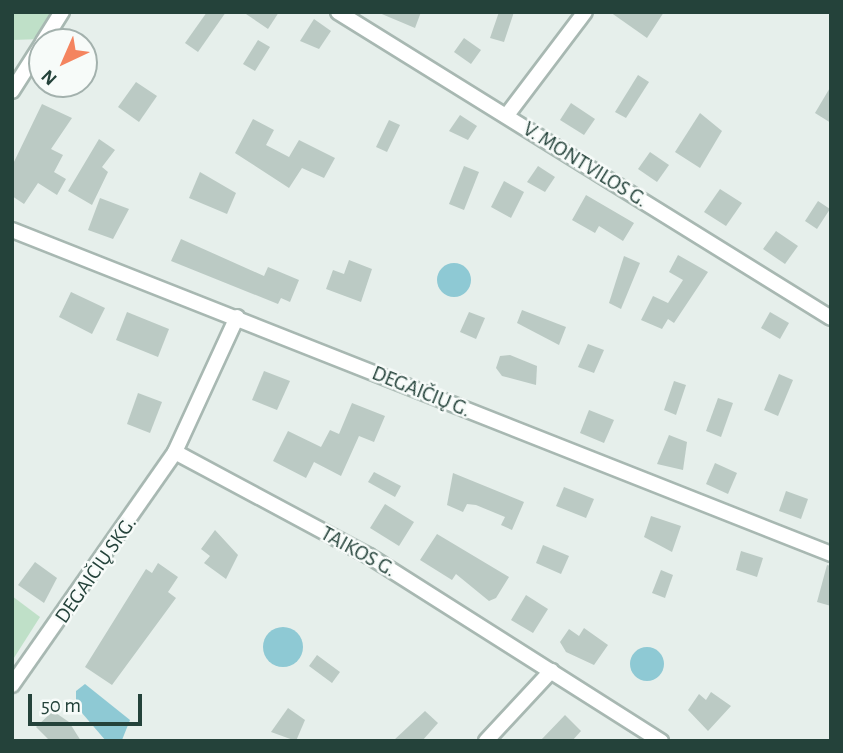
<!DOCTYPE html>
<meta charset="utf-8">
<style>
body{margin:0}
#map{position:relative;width:843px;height:753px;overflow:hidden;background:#e6efeb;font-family:"Alegreya Sans",sans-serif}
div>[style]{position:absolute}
.green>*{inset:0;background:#bfe0c8}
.water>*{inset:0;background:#8ec9d4}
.round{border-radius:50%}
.building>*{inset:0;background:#bbcac4}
.roads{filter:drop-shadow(2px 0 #a8b8b2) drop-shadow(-2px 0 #a8b8b2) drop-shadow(0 2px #a8b8b2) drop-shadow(0 -2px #a8b8b2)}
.street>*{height:14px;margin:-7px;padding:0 7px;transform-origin:7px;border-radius:7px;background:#fff}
span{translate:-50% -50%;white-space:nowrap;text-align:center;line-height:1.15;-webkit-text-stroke:5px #f7fbf9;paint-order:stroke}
.street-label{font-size:21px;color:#24423a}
.frame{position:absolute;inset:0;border:14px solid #24423a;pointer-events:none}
.north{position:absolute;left:28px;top:28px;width:70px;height:70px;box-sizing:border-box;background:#f7fbf9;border:2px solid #a3b1ad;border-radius:50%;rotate:224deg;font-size:19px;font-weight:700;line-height:28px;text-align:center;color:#24423a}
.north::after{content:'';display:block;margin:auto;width:24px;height:32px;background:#f4845f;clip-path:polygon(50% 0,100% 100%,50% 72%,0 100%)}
.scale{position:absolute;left:28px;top:694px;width:114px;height:32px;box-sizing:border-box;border:4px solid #24423a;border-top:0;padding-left:9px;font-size:21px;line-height:24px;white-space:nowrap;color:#24423a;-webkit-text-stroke:5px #f7fbf9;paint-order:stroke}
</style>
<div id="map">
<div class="green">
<i style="clip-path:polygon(12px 12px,60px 12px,42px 39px,12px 40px)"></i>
<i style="clip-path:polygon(12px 596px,40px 617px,12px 661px)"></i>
</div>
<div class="water">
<i class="round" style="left:437px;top:263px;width:34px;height:34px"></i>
<i class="round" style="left:263px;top:627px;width:40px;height:40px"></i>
<i class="round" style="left:630px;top:647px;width:34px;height:34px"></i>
<i style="clip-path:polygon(85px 684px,130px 720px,122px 740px,106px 741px,76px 706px,76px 691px)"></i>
</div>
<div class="building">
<i style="clip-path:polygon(207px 12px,226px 12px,198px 52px,185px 43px)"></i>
<i style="clip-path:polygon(243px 12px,279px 12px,268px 29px)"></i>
<i style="clip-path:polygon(377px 12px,421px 12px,415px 28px)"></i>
<i style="clip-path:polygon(499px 12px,514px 12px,504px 42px,490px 38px)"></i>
<i style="clip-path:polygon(610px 12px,664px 12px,647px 38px)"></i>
<i style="clip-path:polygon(314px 19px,331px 31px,319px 49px,300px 41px)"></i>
<i style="clip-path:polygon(464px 38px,481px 50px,471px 64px,454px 52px)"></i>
<i style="clip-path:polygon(258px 40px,270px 47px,255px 71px,243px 64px)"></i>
<i style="clip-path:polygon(638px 75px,649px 82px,626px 118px,615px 112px)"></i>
<i style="clip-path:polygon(136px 82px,157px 96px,139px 122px,118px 107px)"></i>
<i style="clip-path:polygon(831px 86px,831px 123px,815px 113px)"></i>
<i style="clip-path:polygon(571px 103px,595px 119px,584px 135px,560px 120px)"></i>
<i style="clip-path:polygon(42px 104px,72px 118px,51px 149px,63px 155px,54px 172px,66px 179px,57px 195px,38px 183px,24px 204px,12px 196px,12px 166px)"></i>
<i style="clip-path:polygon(700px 113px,722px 131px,700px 168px,675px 152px)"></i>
<i style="clip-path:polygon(460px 115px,477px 126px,468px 140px,449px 131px)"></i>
<i style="clip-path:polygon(253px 119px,274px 130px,266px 145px,289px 157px,299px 140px,335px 158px,324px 178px,302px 168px,289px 188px,235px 153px)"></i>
<i style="clip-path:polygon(389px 120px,400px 125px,387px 152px,376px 147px)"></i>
<i style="clip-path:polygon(99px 139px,115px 150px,102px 167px,108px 172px,92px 205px,68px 191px)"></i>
<i style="clip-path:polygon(650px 152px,669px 165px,657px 182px,638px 169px)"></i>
<i style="clip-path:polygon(464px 166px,479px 172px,464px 210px,449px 204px)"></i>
<i style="clip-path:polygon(538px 166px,555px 177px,545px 192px,527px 182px)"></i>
<i style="clip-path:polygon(200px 172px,236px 193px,227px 214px,189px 198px)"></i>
<i style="clip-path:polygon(504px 181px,524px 192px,511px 218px,491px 207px)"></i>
<i style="clip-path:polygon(720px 189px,742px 203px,726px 226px,704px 212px)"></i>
<i style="clip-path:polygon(586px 195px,634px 223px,623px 241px,599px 226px,595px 233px,572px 220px)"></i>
<i style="clip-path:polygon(100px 198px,129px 209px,113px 239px,88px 230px)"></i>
<i style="clip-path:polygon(818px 201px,830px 209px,817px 229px,805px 221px)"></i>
<i style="clip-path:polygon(776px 231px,798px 246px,785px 264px,763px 249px)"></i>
<i style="clip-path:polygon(181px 239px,264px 276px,268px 267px,299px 280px,290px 302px,281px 298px,278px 304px,171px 261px)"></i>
<i style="clip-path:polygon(678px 255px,708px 272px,674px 323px,668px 319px,662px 329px,641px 320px,653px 296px,668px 303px,683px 280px,669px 272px)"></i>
<i style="clip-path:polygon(624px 256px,640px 263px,621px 309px,609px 303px)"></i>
<i style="clip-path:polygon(349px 260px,372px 269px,361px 302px,326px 289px,333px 270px,344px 274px)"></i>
<i style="clip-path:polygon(71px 292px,105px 308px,92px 334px,59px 317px)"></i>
<i style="clip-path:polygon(522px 310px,566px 327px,559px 345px,517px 323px)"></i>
<i style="clip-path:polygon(127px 312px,169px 329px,158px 357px,116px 340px)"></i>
<i style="clip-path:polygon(469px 312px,485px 318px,476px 339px,460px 332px)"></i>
<i style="clip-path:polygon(770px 312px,789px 323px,780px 339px,761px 328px)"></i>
<i style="clip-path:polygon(588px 344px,604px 350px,594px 373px,578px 367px)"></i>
<i style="clip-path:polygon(510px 355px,537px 366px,536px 385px,502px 376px,496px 368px,500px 356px)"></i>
<i style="clip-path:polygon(264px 371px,290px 381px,277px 410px,252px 400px)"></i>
<i style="clip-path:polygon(779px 374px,793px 380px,778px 416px,764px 410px)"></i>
<i style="clip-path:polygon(674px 381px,686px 385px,676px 415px,664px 410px)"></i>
<i style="clip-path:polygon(138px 393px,162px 402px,150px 433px,127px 424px)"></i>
<i style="clip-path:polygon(718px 398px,733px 403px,721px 437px,706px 431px)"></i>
<i style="clip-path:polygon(352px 403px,385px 416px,374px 442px,359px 436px,341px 476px,314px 462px,306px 478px,273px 461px,288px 431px,321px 447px,330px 430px,339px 434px)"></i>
<i style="clip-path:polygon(589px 410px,614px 420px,604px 443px,580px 433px)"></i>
<i style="clip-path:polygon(669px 435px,687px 442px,683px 470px,657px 464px)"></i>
<i style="clip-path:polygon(715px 463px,737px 473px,728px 494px,706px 484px)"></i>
<i style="clip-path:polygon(374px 472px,401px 486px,395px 497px,368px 482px)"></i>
<i style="clip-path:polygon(453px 473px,524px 502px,512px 530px,501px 525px,505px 517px,476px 505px,467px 504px,463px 512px,447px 505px)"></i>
<i style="clip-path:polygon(564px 487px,594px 499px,586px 518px,556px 506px)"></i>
<i style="clip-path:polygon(786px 491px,808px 499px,801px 519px,779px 511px)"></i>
<i style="clip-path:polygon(385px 504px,414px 522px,399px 546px,370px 528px)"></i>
<i style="clip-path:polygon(651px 516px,681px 526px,672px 552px,644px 537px)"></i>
<i style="clip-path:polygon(215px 530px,238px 555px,226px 579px,204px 563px,210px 556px,201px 549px)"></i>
<i style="clip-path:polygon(437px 534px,509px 577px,496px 598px,489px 601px,456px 574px,452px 580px,420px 560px)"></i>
<i style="clip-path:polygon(543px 545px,569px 556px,561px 574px,536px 563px)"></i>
<i style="clip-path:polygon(741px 551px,763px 558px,757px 577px,736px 570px)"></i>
<i style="clip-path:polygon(35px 562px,57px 578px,44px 603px,18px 585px)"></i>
<i style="clip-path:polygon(158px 563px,178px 577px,168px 592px,176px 598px,112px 685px,85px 667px,146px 569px,152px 573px)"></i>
<i style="clip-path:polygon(827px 565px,831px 566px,831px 606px,817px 602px)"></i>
<i style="clip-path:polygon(661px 570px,673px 575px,665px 598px,652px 593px)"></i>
<i style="clip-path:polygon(526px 595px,548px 609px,533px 633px,511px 620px)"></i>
<i style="clip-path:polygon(584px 628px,608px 645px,594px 665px,566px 652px,560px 642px,569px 629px,579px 636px)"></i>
<i style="clip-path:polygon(317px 655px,340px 672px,332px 683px,309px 666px)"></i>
<i style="clip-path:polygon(711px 692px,731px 706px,708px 731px,688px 710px,699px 694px,706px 700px)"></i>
<i style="clip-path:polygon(288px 708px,305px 720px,296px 741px,271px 732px)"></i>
<i style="clip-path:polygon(53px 711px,69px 722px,81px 741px,50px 741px,36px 727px)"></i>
<i style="clip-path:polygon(425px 711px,438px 723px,422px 741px,393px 741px)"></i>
<i style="clip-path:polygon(565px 715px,581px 731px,572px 741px,540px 741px)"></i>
</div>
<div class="roads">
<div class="street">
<i style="left:338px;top:12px;width:580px;rotate:31.83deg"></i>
<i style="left:43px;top:42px;width:36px;rotate:-58deg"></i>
<i style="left:12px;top:91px;width:56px;rotate:-57.4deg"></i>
<i style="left:507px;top:115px;width:129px;rotate:-52.9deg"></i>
<i style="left:12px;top:230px;width:881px;rotate:21.58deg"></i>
<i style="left:237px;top:317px;width:149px;rotate:114.7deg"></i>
<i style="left:175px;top:452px;width:220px;rotate:28.2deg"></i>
<i style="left:369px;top:556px;width:346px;rotate:32.4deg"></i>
<i style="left:12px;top:685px;width:284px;rotate:-55deg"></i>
<i style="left:486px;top:741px;width:96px;rotate:-47.1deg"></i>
</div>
</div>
<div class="street-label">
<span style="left:585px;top:165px;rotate:32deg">V. MONTVILOS G.</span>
<span style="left:421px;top:392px;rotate:22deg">DEGAIČIŲ G.</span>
<span style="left:358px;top:552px;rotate:29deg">TAIKOS G.</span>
<span style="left:96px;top:570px;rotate:-55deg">DEGAIČIŲ SKG.</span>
</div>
<div class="frame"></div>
<div class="north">N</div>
<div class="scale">50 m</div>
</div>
